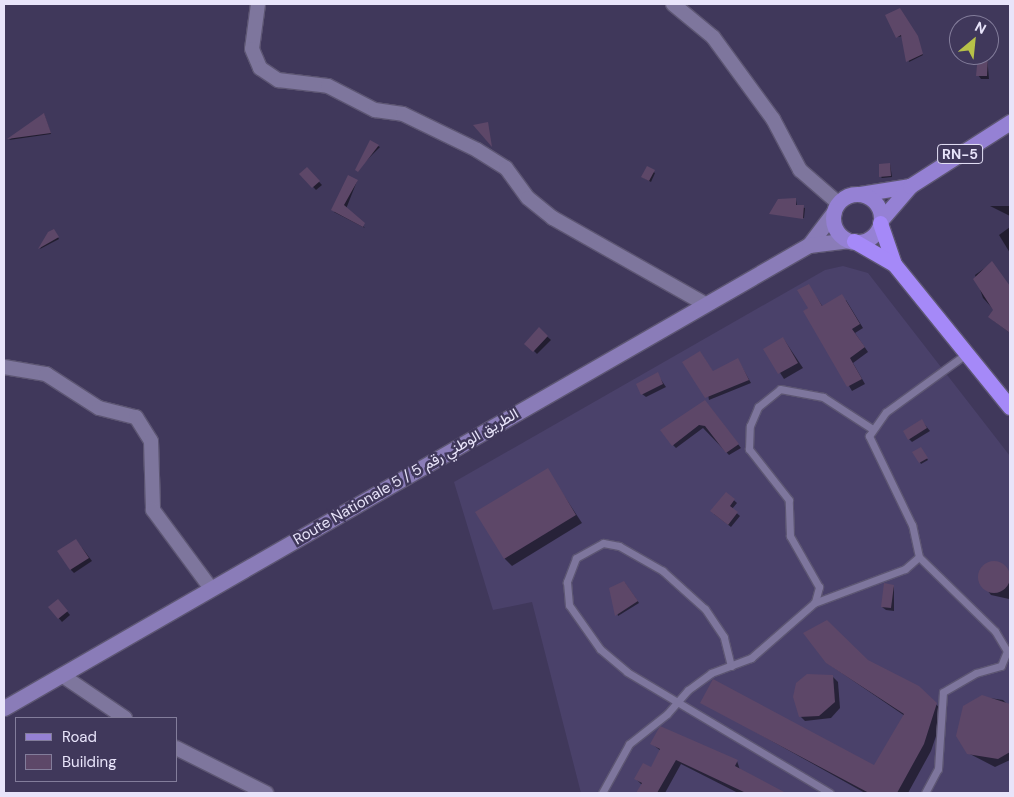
<!DOCTYPE html>
<meta charset="utf-8">
<style>
body{margin:0}
#map{position:relative;width:1014px;height:797px;overflow:hidden;background:#40385b;font-family:"DM Sans",Vazirmatn,sans-serif}
div>[style]{position:absolute}
.built>*{inset:0;background:#4a416a}
.shadow>*{inset:0;background:#0007}
.building>*{inset:0;background:#5d4768}
.round{border-radius:50%}
.roads{filter:drop-shadow(1px 0 #5d5673) drop-shadow(-1px 0 #5d5673) drop-shadow(0 1px #5d5673) drop-shadow(0 -1px #5d5673)}
.lane>*{height:7px;margin:-3.5px;padding:0 3.5px;transform-origin:3.5px;border-radius:3.5px;background:#7e769d}
.street>*{height:14px;margin:-7px;padding:0 7px;transform-origin:7px;border-radius:7px;background:#7e769d}
.secondary>*{height:15px;margin:-7.5px;padding:0 7.5px;transform-origin:7.5px;border-radius:7.5px;background:#8a7cb8}
.primary>*{height:15px;margin:-7.5px;padding:0 7.5px;transform-origin:7.5px;border-radius:7.5px;background:#9581d4}
.primary>.ring{margin:-7.5px;padding:0;box-sizing:content-box;background:none;border:15px solid #9581d4;border-radius:50%}
.highway>*{height:15px;margin:-7.5px;padding:0 7.5px;transform-origin:7.5px;border-radius:7.5px;background:#a589f8}
span{translate:-50% -50%;white-space:nowrap;text-align:center;line-height:1.15;-webkit-text-stroke:5px #40385b;paint-order:stroke}
.shield-label span{padding:1px 4px;background:#40385b;border:1px solid;border-radius:4px;-webkit-text-stroke-width:0}
.shield-label{font-size:14px;color:#e8e4fa;font-weight:700}
.street-label{font-size:15px;color:#e8e4fa}
.frame{position:absolute;inset:0;border:5px solid #e8e4fa;pointer-events:none}
.legend{position:absolute;left:15px;top:717px;width:162px;height:65px;box-sizing:border-box;background:#40385b;border:1px solid #837d9b;margin:0;padding:6px 9px;list-style:none;font-size:15px;color:#e8e4fa}
.legend li{display:flex;align-items:center;gap:10px;height:25px}
.legend b{width:25px;border:1px solid #837d9b}
.north{position:absolute;left:949px;top:15px;width:50px;height:50px;box-sizing:border-box;background:#40385b;border:1px solid #837d9b;border-radius:50%;rotate:28deg;font-size:14px;font-weight:700;line-height:20px;text-align:center;color:#e8e4fa}
.north::after{content:'';display:block;margin:auto;width:18px;height:22px;background:#b7c148;clip-path:polygon(50% 0,100% 100%,50% 72%,0 100%)}
</style>
<div id="map">
<div class="built">
<i style="clip-path:polygon(843px 266px,868px 273px,1010px 456px,1010px 793px,581px 793px,532px 602px,493px 610px,454px 482px,825px 270px)"></i>
</div>
<div class="shadow">
<i style="clip-path:polygon(901px 11px,923px 55px,909px 62px,903px 36px,897px 37px)"></i>
<i style="clip-path:polygon(987px 56px,989px 79px,981px 79px,978px 75px)"></i>
<i style="clip-path:polygon(44px 114px,51px 134px,9px 140px)"></i>
<i style="clip-path:polygon(370px 142px,380px 147px,357px 170px)"></i>
<i style="clip-path:polygon(890px 164px,892px 177px,882px 178px,881px 177px)"></i>
<i style="clip-path:polygon(647px 168px,655px 173px,651px 182px,644px 178px)"></i>
<i style="clip-path:polygon(307px 169px,322px 185px,316px 190px,301px 174px)"></i>
<i style="clip-path:polygon(357px 181px,346px 209px,365px 228px,334px 212px)"></i>
<i style="clip-path:polygon(796px 200px,797px 206px,805px 208px,804px 218px,771px 213px)"></i>
<i style="clip-path:polygon(990px 206px,1010px 206px,1010px 216px)"></i>
<i style="clip-path:polygon(1010px 227px,1010px 253px,999px 235px)"></i>
<i style="clip-path:polygon(55px 232px,59px 239px,40px 249px,48px 233px)"></i>
<i style="clip-path:polygon(992px 263px,1010px 289px,1010px 333px,994px 321px,994px 310px,983px 298px,975px 275px)"></i>
<i style="clip-path:polygon(808px 285px,823px 307px,846px 300px,863px 328px,855px 333px,868px 352px,853px 363px,865px 384px,852px 391px,804px 311px,809px 308px)"></i>
<i style="clip-path:polygon(539px 329px,551px 340px,537px 354px,526px 343px)"></i>
<i style="clip-path:polygon(783px 338px,803px 368px,784px 379px,765px 349px)"></i>
<i style="clip-path:polygon(700px 352px,713px 372px,738px 360px,751px 383px,709px 400px)"></i>
<i style="clip-path:polygon(657px 374px,666px 387px,646px 397px,642px 394px)"></i>
<i style="clip-path:polygon(708px 405px,741px 448px,729px 455px,703px 428px,676px 448px,673px 445px)"></i>
<i style="clip-path:polygon(921px 420px,930px 431px,912px 442px,909px 439px)"></i>
<i style="clip-path:polygon(922px 450px,928px 460px,921px 464px,914px 453px)"></i>
<i style="clip-path:polygon(547px 470px,582px 523px,512px 566px,504px 558px)"></i>
<i style="clip-path:polygon(726px 493px,737px 503px,732px 509px,740px 516px,731px 527px,714px 514px)"></i>
<i style="clip-path:polygon(76px 540px,92px 561px,74px 573px,71px 570px)"></i>
<i style="clip-path:polygon(990px 563px,1010px 574px,1009px 599px,991px 595px,980px 581px,982px 567px)"></i>
<i style="clip-path:polygon(625px 583px,639px 603px,618px 616px,611px 589px)"></i>
<i style="clip-path:polygon(894px 586px,894px 611px,886px 610px,882px 607px)"></i>
<i style="clip-path:polygon(61px 604px,70px 615px,62px 622px,50px 608px)"></i>
<i style="clip-path:polygon(867px 661px,918px 687px,944px 712px,931px 751px,908px 793px,865px 793px,702px 702px,875px 767px,905px 716px,827px 663px)"></i>
<i style="clip-path:polygon(833px 677px,838px 682px,840px 708px,831px 718px,805px 721px,800px 716px)"></i>
<i style="clip-path:polygon(983px 697px,1003px 700px,1010px 707px,1010px 760px,995px 767px,968px 753px)"></i>
<i style="clip-path:polygon(652px 744px,737px 761px,740px 770px,783px 793px,738px 793px,681px 764px,665px 793px,638px 793px,642px 785px,636px 779px,651px 769px,661px 751px)"></i>
</div>
<div class="building">
<i style="clip-path:polygon(900px 8px,918px 36px,923px 54px,906px 62px,901px 35px,896px 38px,885px 15px)"></i>
<i style="clip-path:polygon(978px 55px,988px 55px,987px 76px,976px 76px)"></i>
<i style="clip-path:polygon(44px 113px,51px 133px,7px 139px)"></i>
<i style="clip-path:polygon(488px 122px,492px 147px,473px 125px)"></i>
<i style="clip-path:polygon(370px 140px,379px 145px,358px 172px,355px 170px)"></i>
<i style="clip-path:polygon(890px 163px,891px 176px,879px 177px,879px 164px)"></i>
<i style="clip-path:polygon(647px 166px,655px 170px,649px 181px,641px 177px)"></i>
<i style="clip-path:polygon(307px 167px,320px 181px,312px 188px,299px 174px)"></i>
<i style="clip-path:polygon(348px 175px,358px 180px,344px 205px,365px 223px,363px 227px,331px 210px)"></i>
<i style="clip-path:polygon(796px 198px,796px 205px,804px 205px,803px 219px,769px 214px,778px 199px)"></i>
<i style="clip-path:polygon(54px 229px,59px 237px,38px 249px,48px 232px)"></i>
<i style="clip-path:polygon(992px 261px,1010px 286px,1010px 333px,988px 317px,993px 310px,973px 279px)"></i>
<i style="clip-path:polygon(809px 284px,822px 306px,842px 294px,860px 324px,852px 329px,865px 347px,850px 358px,862px 379px,847px 387px,803px 311px,808px 308px,797px 290px)"></i>
<i style="clip-path:polygon(539px 327px,548px 336px,533px 352px,524px 344px)"></i>
<i style="clip-path:polygon(783px 337px,798px 363px,778px 374px,763px 349px)"></i>
<i style="clip-path:polygon(700px 351px,713px 371px,738px 358px,749px 380px,705px 398px,682px 362px)"></i>
<i style="clip-path:polygon(658px 372px,663px 384px,641px 395px,636px 384px)"></i>
<i style="clip-path:polygon(705px 400px,739px 444px,726px 453px,705px 426px,699px 425px,672px 446px,660px 430px)"></i>
<i style="clip-path:polygon(922px 419px,927px 428px,908px 440px,903px 431px)"></i>
<i style="clip-path:polygon(921px 447px,928px 458px,919px 463px,912px 452px)"></i>
<i style="clip-path:polygon(548px 468px,576px 515px,504px 559px,475px 512px)"></i>
<i style="clip-path:polygon(726px 492px,735px 499px,730px 506px,738px 512px,728px 525px,710px 511px)"></i>
<i style="clip-path:polygon(76px 539px,89px 558px,70px 570px,57px 551px)"></i>
<i class="round" style="left:978px;top:561px;width:32px;height:32px"></i>
<i style="clip-path:polygon(624px 581px,638px 601px,615px 616px,609px 588px)"></i>
<i style="clip-path:polygon(884px 583px,894px 585px,891px 608px,881px 607px)"></i>
<i style="clip-path:polygon(58px 599px,68px 611px,58px 619px,48px 607px)"></i>
<i style="clip-path:polygon(827px 620px,868px 660px,919px 686px,937px 703px,924px 744px,897px 793px,869px 793px,700px 703px,713px 679px,874px 765px,904px 714px,826px 663px,803px 633px)"></i>
<i style="clip-path:polygon(807px 674px,833px 675px,835px 702px,819px 716px,799px 717px,793px 697px,796px 683px)"></i>
<i style="clip-path:polygon(982px 695px,1010px 704px,1010px 752px,998px 759px,967px 754px,956px 736px,963px 706px)"></i>
<i style="clip-path:polygon(660px 726px,738px 760px,735px 766px,786px 793px,746px 793px,676px 760px,657px 793px,636px 793px,642px 783px,634px 779px,643px 763px,651px 767px,660px 749px,650px 744px)"></i>
</div>
<div class="roads">
<div class="lane">
<i style="left:815px;top:602px;width:16px;rotate:-75deg"></i>
<i style="left:819px;top:587px;width:59px;rotate:-119.6deg"></i>
<i style="left:790px;top:536px;width:36px;rotate:-92deg"></i>
<i style="left:789px;top:500px;width:65px;rotate:-128.1deg"></i>
<i style="left:749px;top:449px;width:23px;rotate:-88deg"></i>
<i style="left:750px;top:426px;width:21px;rotate:-67deg"></i>
<i style="left:758px;top:407px;width:28px;rotate:-39deg"></i>
<i style="left:780px;top:389px;width:44px;rotate:10.5deg"></i>
<i style="left:823px;top:397px;width:57px;rotate:32.9deg"></i>
<i style="left:731px;top:666px;width:30px;rotate:-104deg"></i>
<i style="left:724px;top:637px;width:34px;rotate:-124deg"></i>
<i style="left:705px;top:609px;width:57px;rotate:-137.9deg"></i>
<i style="left:663px;top:571px;width:51px;rotate:-150.4deg"></i>
<i style="left:619px;top:546px;width:16px;rotate:-169deg"></i>
<i style="left:603px;top:543px;width:31px;rotate:151deg"></i>
<i style="left:576px;top:558px;width:26px;rotate:111deg"></i>
<i style="left:567px;top:582px;width:23px;rotate:85deg"></i>
<i style="left:569px;top:605px;width:54px;rotate:54.8deg"></i>
<i style="left:600px;top:649px;width:35px;rotate:40deg"></i>
<i style="left:627px;top:672px;width:236px;rotate:30.8deg"></i>
<i style="left:602px;top:793px;width:56px;rotate:-61.1deg"></i>
<i style="left:629px;top:744px;width:48px;rotate:-38.3deg"></i>
<i style="left:667px;top:714px;width:32px;rotate:-49deg"></i>
<i style="left:688px;top:690px;width:29px;rotate:-36deg"></i>
<i style="left:711px;top:673px;width:43px;rotate:-20.6deg"></i>
<i style="left:751px;top:658px;width:84px;rotate:-41.1deg"></i>
<i style="left:814px;top:603px;width:97px;rotate:-20.5deg"></i>
<i style="left:905px;top:569px;width:18px;rotate:-41deg"></i>
<i style="left:925px;top:793px;width:27px;rotate:-62deg"></i>
<i style="left:938px;top:769px;width:77px;rotate:-86.3deg"></i>
<i style="left:943px;top:692px;width:38px;rotate:-30deg"></i>
<i style="left:976px;top:673px;width:26px;rotate:-16deg"></i>
<i style="left:1001px;top:666px;width:16px;rotate:-68deg"></i>
<i style="left:1007px;top:651px;width:23px;rotate:-121deg"></i>
<i style="left:995px;top:631px;width:106px;rotate:-135.8deg"></i>
<i style="left:919px;top:557px;width:33px;rotate:-102deg"></i>
<i style="left:912px;top:525px;width:99px;rotate:-115.8deg"></i>
<i style="left:869px;top:436px;width:29px;rotate:-55deg"></i>
<i style="left:886px;top:412px;width:99px;rotate:-35.9deg"></i>
</div>
<div class="street">
<i style="left:258px;top:4px;width:45px;rotate:97.6deg"></i>
<i style="left:252px;top:49px;width:21px;rotate:67deg"></i>
<i style="left:260px;top:68px;width:22px;rotate:34deg"></i>
<i style="left:278px;top:80px;width:50px;rotate:6.8deg"></i>
<i style="left:328px;top:86px;width:53px;rotate:27.1deg"></i>
<i style="left:375px;top:110px;width:28px;rotate:8deg"></i>
<i style="left:403px;top:114px;width:82px;rotate:25.9deg"></i>
<i style="left:477px;top:150px;width:34px;rotate:32deg"></i>
<i style="left:506px;top:168px;width:37px;rotate:54deg"></i>
<i style="left:528px;top:198px;width:32px;rotate:39deg"></i>
<i style="left:553px;top:218px;width:175px;rotate:29.5deg"></i>
<i style="left:673px;top:4px;width:52px;rotate:39.5deg"></i>
<i style="left:713px;top:37px;width:102px;rotate:53.8deg"></i>
<i style="left:773px;top:119px;width:58px;rotate:62.1deg"></i>
<i style="left:800px;top:170px;width:50px;rotate:41deg"></i>
<i style="left:4px;top:367px;width:43px;rotate:9.5deg"></i>
<i style="left:46px;top:374px;width:63px;rotate:32.7deg"></i>
<i style="left:99px;top:408px;width:38px;rotate:14deg"></i>
<i style="left:136px;top:417px;width:28px;rotate:58deg"></i>
<i style="left:151px;top:441px;width:69px;rotate:88.3deg"></i>
<i style="left:153px;top:510px;width:96px;rotate:53.5deg"></i>
<i style="left:63px;top:676px;width:75px;rotate:34.1deg"></i>
<i style="left:176px;top:748px;width:101px;rotate:26.6deg"></i>
</div>
<div class="secondary">
<i style="left:809px;top:245px;width:41px;rotate:-52.9deg"></i>
<i style="left:4px;top:708px;width:929px;rotate:-29.91deg"></i>
<i style="left:809px;top:245px;width:39px;rotate:-7deg"></i>
</div>
<div class="primary">
<i style="left:860px;top:194px;width:51px;rotate:-9.1deg"></i>
<i class="ring" style="left:833px;top:194px;width:33px;height:33px"></i>
<i style="left:881px;top:220px;width:45px;rotate:-49.5deg"></i>
<i style="left:910px;top:186px;width:119px;rotate:-32.6deg"></i>
</div>
<div class="highway">
<i style="left:880px;top:223px;width:43px;rotate:71.1deg"></i>
<i style="left:894px;top:264px;width:184px;rotate:51deg"></i>
<i style="left:854px;top:241px;width:46px;rotate:29.9deg"></i>
</div>
</div>
<div class="shield-label">
<span style="left:960px;top:154px">RN-5</span>
</div>
<div class="street-label">
<span style="left:406px;top:477px;rotate:-30deg">Route Nationale 5 / الطريق الوطني رقم 5</span>
</div>
<div class="frame"></div>
<ul class="legend">
<li><b style="height:6px;background:#9581d4"></b>Road</li>
<li><b style="height:14px;background:#5d4768"></b>Building</li>
</ul>
<div class="north">N</div>
</div>
